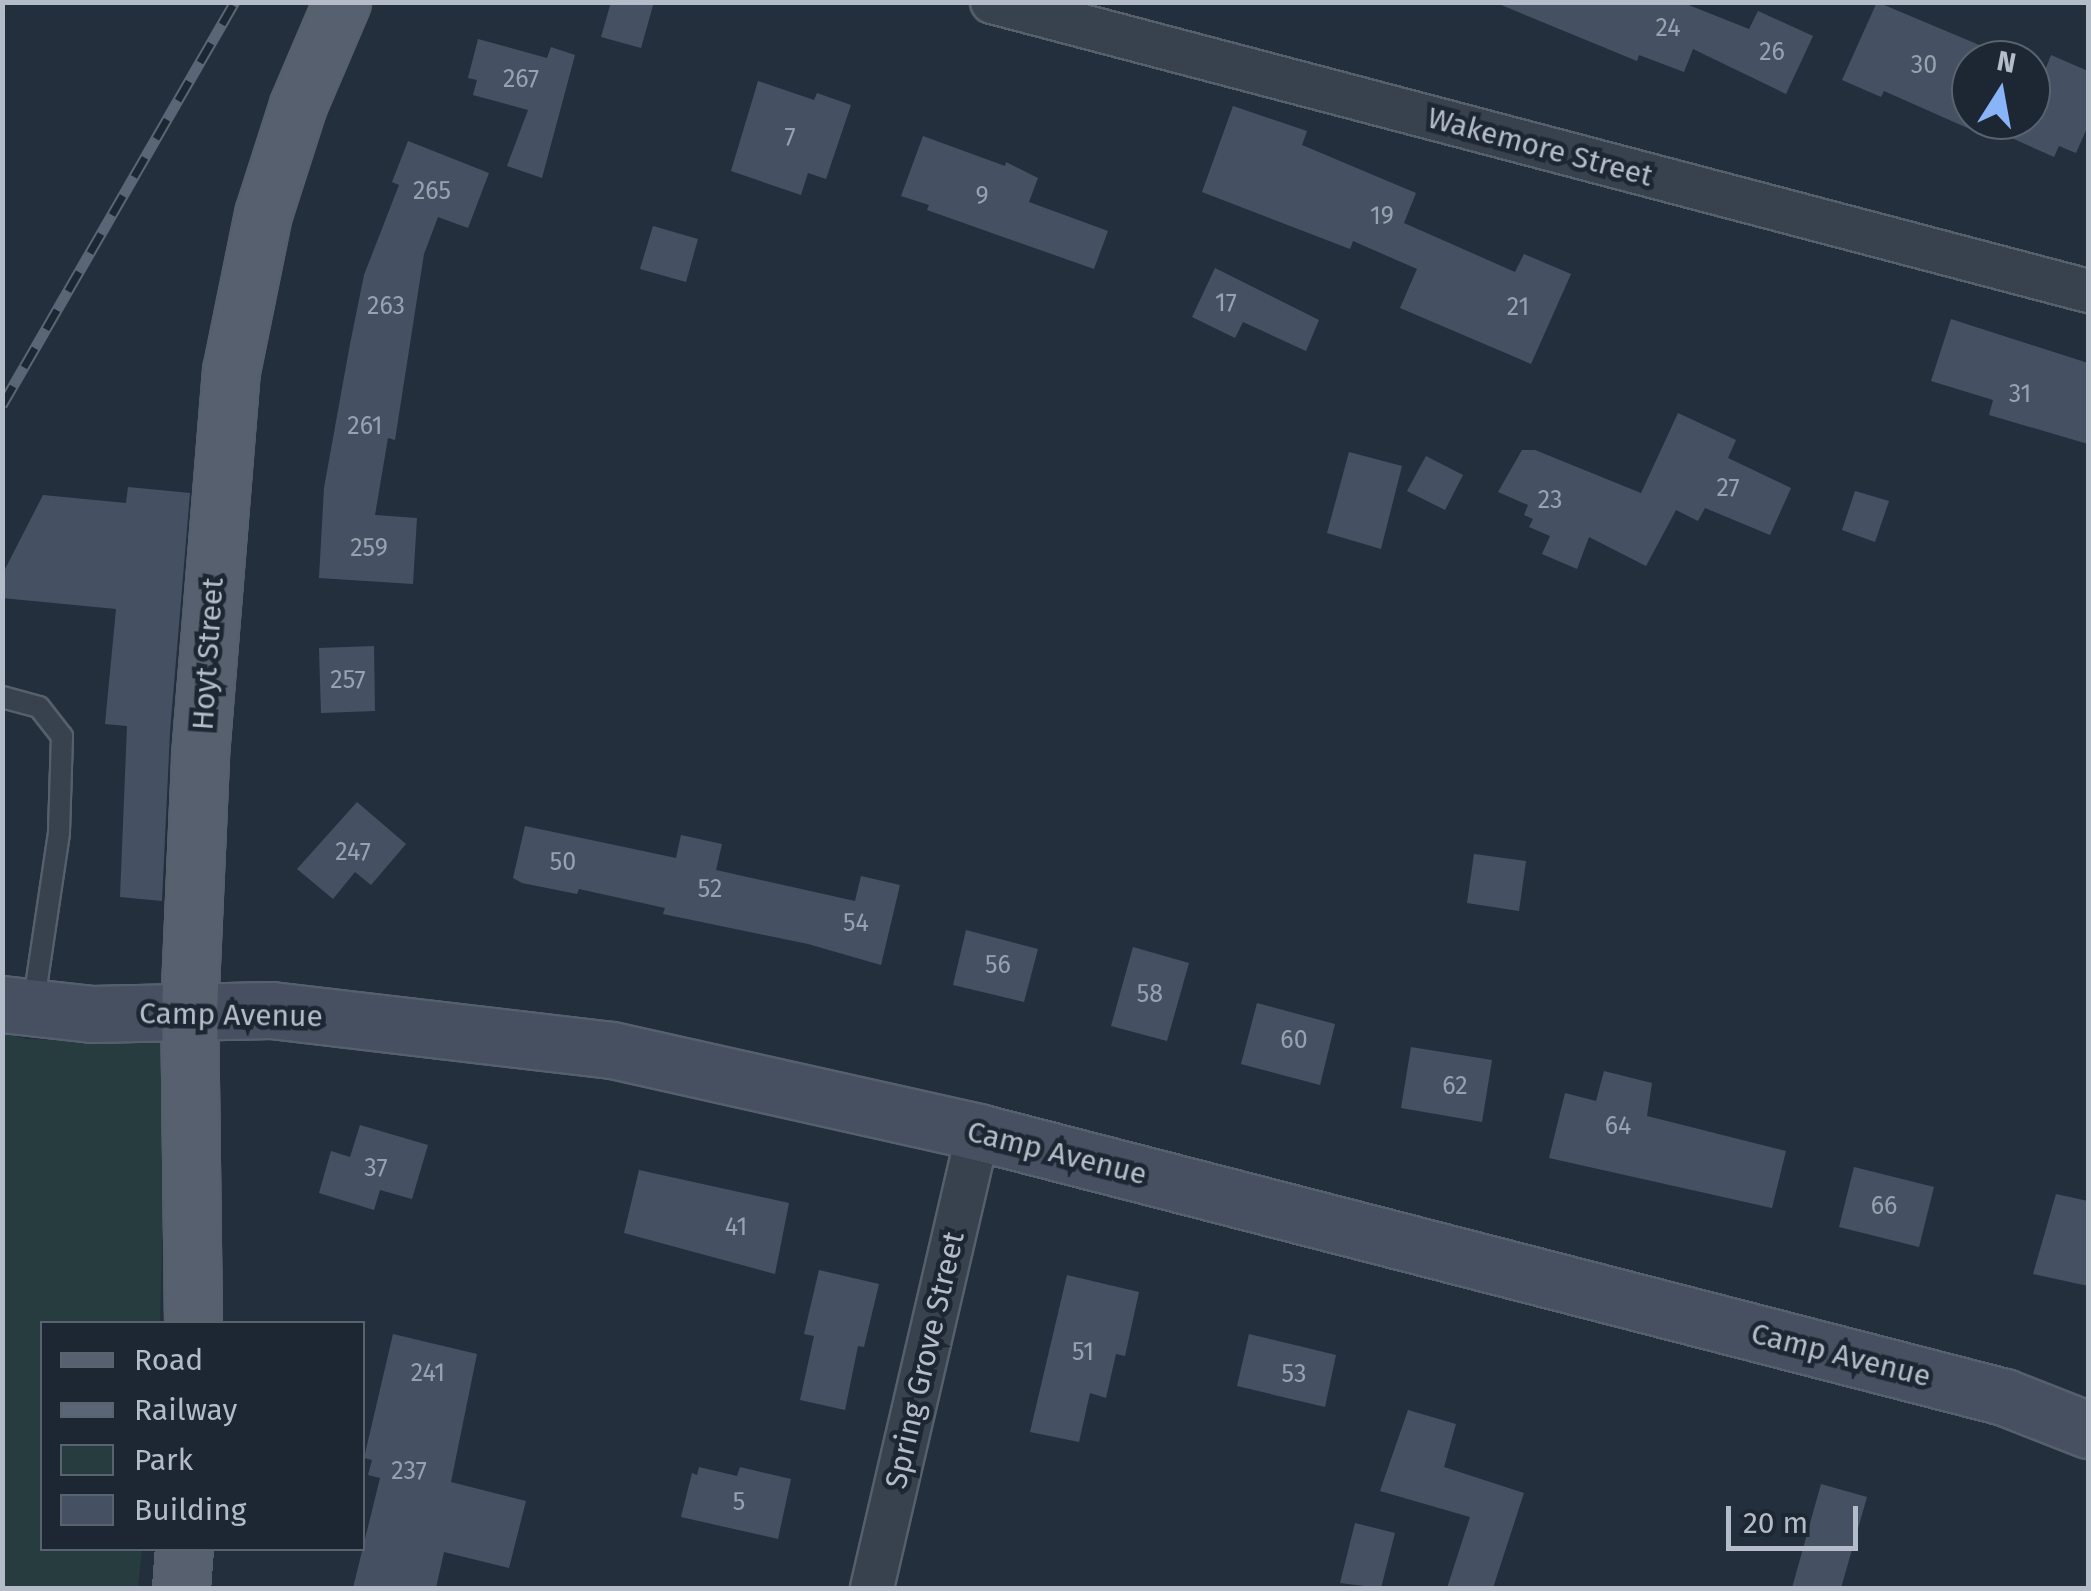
<!DOCTYPE html>
<style>
body{margin:0}
#map{position:relative;width:2091px;height:1591px;overflow:hidden;background:#242f3e;font-family:"Fira Sans",sans-serif}
div>[style]{position:absolute}
.green>*{inset:0;background:#263c3f}
.building>*{inset:0;background:#455162}
.roads{filter:drop-shadow(2px 0 #565f6c) drop-shadow(-2px 0 #565f6c) drop-shadow(0 2px #565f6c) drop-shadow(0 -2px #565f6c)}
.lane>*{height:20px;margin:-10px;padding:0 10px;transform-origin:10px;border-radius:10px;background:#38414e}
.street>*{height:42px;margin:-21px;padding:0 21px;transform-origin:21px;border-radius:21px;background:#38414e}
.secondary>*{height:55px;margin:-27.5px;padding:0 27.5px;transform-origin:27.5px;border-radius:27.5px;background:#465061}
.primary>*{height:55px;margin:-27.5px;padding:0 27.5px;transform-origin:27.5px;border-radius:27.5px;background:#56606e}
.rail>*{height:11px;margin-top:-5.5px;transform-origin:0;background:repeating-linear-gradient(90deg,#1d2633 0 22px,#5a6575 0 44px);box-sizing:border-box;border-block:2px solid #5a6575}
span{translate:-50% -50%;white-space:nowrap;text-align:center;line-height:1.15;-webkit-text-stroke:9px #1d2633;paint-order:stroke}
.number-label{font-size:25px;color:#98a1af}
.number-label span{-webkit-text-stroke-width:0}
.street-label{font-size:30px;color:#b4bcc9}
.frame{position:absolute;inset:0;border:5px solid #b4bcc9;pointer-events:none}
.legend{position:absolute;left:40px;top:1321px;width:325px;height:230px;box-sizing:border-box;background:#1d2633;border:2px solid #59626f;margin:0;padding:12px 18px;list-style:none;font-size:30px;color:#b4bcc9}
.legend li{display:flex;align-items:center;gap:20px;height:50px}
.legend b{width:50px;border:2px solid #59626f}
.north{position:absolute;left:1951px;top:40px;width:100px;height:100px;box-sizing:border-box;background:#1d2633;border:2px solid #59626f;border-radius:50%;rotate:11deg;font-size:28px;font-weight:700;line-height:40px;text-align:center;color:#b4bcc9}
.north::after{content:'';display:block;margin:auto;width:35px;height:45px;background:#8ab4f8;clip-path:polygon(50% 0,100% 100%,50% 72%,0 100%)}
.scale{position:absolute;left:1726px;top:1506px;width:132px;height:45px;box-sizing:border-box;border:5px solid #b4bcc9;border-top:0;padding-left:12px;font-size:30px;line-height:35px;white-space:nowrap;color:#b4bcc9;-webkit-text-stroke:8px #1d2633;paint-order:stroke}
</style>
<div id="map">
<div class="green">
<i style="clip-path:polygon(2px 1032px,25px 1039px,168px 1043px,160px 1323px,42px 1324px,42px 1548px,142px 1549px,138px 1588px,3px 1588px)"></i>
</div>
<div class="building">
<i style="clip-path:polygon(611px 2px,654px 2px,641px 48px,601px 37px)"></i>
<i style="clip-path:polygon(1494px 2px,1681px 2px,1749px 29px,1758px 11px,1813px 36px,1786px 94px,1693px 49px,1684px 72px,1639px 55px,1637px 61px)"></i>
<i style="clip-path:polygon(1877px 2px,2015px 60px,1971px 60px,1971px 120px,2031px 120px,2031px 67px,2044px 73px,2051px 55px,2088px 71px,2088px 126px,2076px 153px,2059px 146px,2054px 157px,1976px 122px,1972px 130px,1884px 91px,1881px 97px,1842px 80px)"></i>
<i style="clip-path:polygon(478px 39px,547px 58px,551px 47px,575px 55px,542px 178px,507px 166px,528px 110px,473px 95px,477px 80px,468px 78px)"></i>
<i style="clip-path:polygon(758px 81px,814px 100px,817px 93px,851px 105px,826px 179px,808px 173px,801px 195px,731px 171px)"></i>
<i style="clip-path:polygon(1233px 106px,1307px 131px,1302px 145px,1416px 193px,1404px 223px,1515px 272px,1524px 254px,1571px 274px,1531px 364px,1400px 308px,1417px 269px,1353px 241px,1350px 249px,1202px 192px)"></i>
<i style="clip-path:polygon(923px 136px,1005px 166px,1006px 162px,1038px 178px,1029px 202px,1108px 231px,1094px 269px,927px 210px,929px 205px,901px 196px)"></i>
<i style="clip-path:polygon(408px 141px,489px 173px,468px 228px,438px 217px,424px 254px,395px 440px,388px 438px,375px 515px,417px 518px,413px 584px,319px 578px,324px 488px,350px 344px,364px 275px,399px 185px,392px 182px)"></i>
<i style="clip-path:polygon(653px 226px,698px 239px,686px 282px,640px 269px)"></i>
<i style="clip-path:polygon(1215px 268px,1319px 320px,1306px 351px,1243px 322px,1235px 338px,1192px 317px)"></i>
<i style="clip-path:polygon(1951px 319px,2088px 363px,2088px 444px,1989px 415px,1993px 400px,1931px 381px)"></i>
<i style="clip-path:polygon(1678px 413px,1736px 440px,1728px 458px,1791px 488px,1770px 535px,1705px 508px,1698px 521px,1676px 510px,1646px 566px,1589px 537px,1577px 569px,1542px 554px,1550px 536px,1529px 527px,1533px 519px,1524px 515px,1528px 505px,1498px 492px,1522px 450px,1535px 450px,1641px 493px)"></i>
<i style="clip-path:polygon(1349px 452px,1402px 466px,1381px 549px,1327px 533px)"></i>
<i style="clip-path:polygon(1426px 456px,1463px 475px,1445px 510px,1407px 491px)"></i>
<i style="clip-path:polygon(128px 487px,190px 493px,170px 732px,162px 901px,120px 897px,127px 726px,105px 724px,116px 609px,2px 598px,2px 575px,43px 495px,126px 503px)"></i>
<i style="clip-path:polygon(1855px 491px,1889px 501px,1875px 542px,1842px 530px)"></i>
<i style="clip-path:polygon(374px 646px,375px 711px,321px 713px,319px 648px)"></i>
<i style="clip-path:polygon(357px 802px,406px 844px,371px 885px,355px 872px,333px 899px,297px 869px)"></i>
<i style="clip-path:polygon(525px 826px,676px 858px,681px 835px,722px 844px,716px 870px,855px 901px,861px 876px,900px 885px,881px 965px,808px 944px,663px 914px,665px 908px,579px 889px,577px 894px,522px 883px,513px 878px)"></i>
<i style="clip-path:polygon(1474px 854px,1526px 861px,1519px 911px,1467px 903px)"></i>
<i style="clip-path:polygon(966px 930px,1038px 949px,1024px 1002px,953px 985px)"></i>
<i style="clip-path:polygon(1133px 947px,1189px 963px,1167px 1041px,1111px 1026px)"></i>
<i style="clip-path:polygon(1257px 1003px,1335px 1024px,1320px 1085px,1241px 1064px)"></i>
<i style="clip-path:polygon(1411px 1047px,1492px 1060px,1482px 1122px,1401px 1108px)"></i>
<i style="clip-path:polygon(1604px 1071px,1652px 1083px,1647px 1116px,1786px 1151px,1772px 1208px,1549px 1158px,1565px 1093px,1596px 1101px)"></i>
<i style="clip-path:polygon(360px 1125px,428px 1145px,412px 1199px,380px 1190px,374px 1210px,319px 1193px,331px 1151px,350px 1157px)"></i>
<i style="clip-path:polygon(1854px 1167px,1934px 1187px,1919px 1247px,1839px 1227px)"></i>
<i style="clip-path:polygon(639px 1170px,789px 1203px,775px 1274px,624px 1233px)"></i>
<i style="clip-path:polygon(2056px 1194px,2088px 1201px,2088px 1286px,2033px 1274px)"></i>
<i style="clip-path:polygon(819px 1270px,879px 1284px,864px 1347px,858px 1346px,845px 1410px,800px 1400px,814px 1336px,804px 1334px)"></i>
<i style="clip-path:polygon(1067px 1275px,1139px 1292px,1125px 1356px,1116px 1354px,1106px 1398px,1090px 1393px,1079px 1442px,1030px 1432px)"></i>
<i style="clip-path:polygon(393px 1334px,477px 1354px,451px 1482px,526px 1501px,509px 1568px,444px 1552px,436px 1588px,353px 1588px,380px 1478px,368px 1475px,372px 1460px,364px 1458px)"></i>
<i style="clip-path:polygon(1249px 1334px,1336px 1355px,1325px 1407px,1237px 1386px)"></i>
<i style="clip-path:polygon(1408px 1410px,1456px 1424px,1444px 1467px,1524px 1493px,1493px 1588px,1447px 1588px,1470px 1517px,1380px 1491px)"></i>
<i style="clip-path:polygon(699px 1467px,737px 1476px,740px 1467px,791px 1479px,778px 1539px,681px 1517px,692px 1473px,697px 1475px)"></i>
<i style="clip-path:polygon(1821px 1484px,1867px 1497px,1841px 1588px,1792px 1588px)"></i>
<i style="clip-path:polygon(1355px 1523px,1395px 1533px,1381px 1588px,1340px 1583px)"></i>
</div>
<div class="roads">
<div class="lane">
<i style="left:2px;top:697px;width:38px;rotate:15deg"></i>
<i style="left:39px;top:707px;width:37px;rotate:52deg"></i>
<i style="left:62px;top:736px;width:97px;rotate:91.8deg"></i>
<i style="left:59px;top:833px;width:175px;rotate:98.5deg"></i>
</div>
<div class="street">
<i style="left:992px;top:2px;width:1133px;rotate:14.77deg"></i>
<i style="left:872px;top:1588px;width:468px;rotate:-76.9deg"></i>
</div>
<div class="secondary">
<i style="left:2px;top:1004px;width:91px;rotate:6.3deg"></i>
<i style="left:92px;top:1014px;width:179px;rotate:-1.3deg"></i>
<i style="left:271px;top:1010px;width:343px;rotate:6.7deg"></i>
<i style="left:612px;top:1050px;width:375px;rotate:12.6deg"></i>
<i style="left:978px;top:1132px;width:1060px;rotate:14.48deg"></i>
<i style="left:2004px;top:1397px;width:90px;rotate:21.4deg"></i>
</div>
<div class="primary">
<i style="left:193px;top:1324px;width:313px;rotate:-90.7deg"></i>
<i style="left:189px;top:1011px;width:256px;rotate:-87.5deg"></i>
<i style="left:200px;top:755px;width:385px;rotate:-85.4deg"></i>
<i style="left:231px;top:371px;width:160px;rotate:-78.5deg"></i>
<i style="left:263px;top:214px;width:114px;rotate:-72.2deg"></i>
<i style="left:298px;top:105px;width:112px;rotate:-66.9deg"></i>
<i style="left:181px;top:1588px;width:40px;rotate:-85.7deg"></i>
</div>
</div>
<div class="rail">
<i style="left:2px;top:405px;width:466px;rotate:-60deg"></i>
</div>
<div class="number-label">
<span style="left:1668px;top:28px">24</span>
<span style="left:1772px;top:52px">26</span>
<span style="left:1924px;top:65px">30</span>
<span style="left:521px;top:79px">267</span>
<span style="left:790px;top:137px">7</span>
<span style="left:432px;top:191px">265</span>
<span style="left:982px;top:196px">9</span>
<span style="left:1382px;top:216px">19</span>
<span style="left:1226px;top:303px">17</span>
<span style="left:386px;top:306px">263</span>
<span style="left:1518px;top:307px">21</span>
<span style="left:2020px;top:394px">31</span>
<span style="left:365px;top:426px">261</span>
<span style="left:1728px;top:488px">27</span>
<span style="left:1550px;top:500px">23</span>
<span style="left:369px;top:548px">259</span>
<span style="left:348px;top:680px">257</span>
<span style="left:353px;top:852px">247</span>
<span style="left:563px;top:862px">50</span>
<span style="left:710px;top:889px">52</span>
<span style="left:856px;top:923px">54</span>
<span style="left:998px;top:965px">56</span>
<span style="left:1150px;top:994px">58</span>
<span style="left:1294px;top:1040px">60</span>
<span style="left:1455px;top:1086px">62</span>
<span style="left:1618px;top:1126px">64</span>
<span style="left:376px;top:1168px">37</span>
<span style="left:1884px;top:1206px">66</span>
<span style="left:736px;top:1227px">41</span>
<span style="left:1083px;top:1352px">51</span>
<span style="left:428px;top:1373px">241</span>
<span style="left:1294px;top:1374px">53</span>
<span style="left:409px;top:1471px">237</span>
<span style="left:739px;top:1502px">5</span>
</div>
<div class="street-label">
<span style="left:1540px;top:147px;rotate:15deg">Wakemore Street</span>
<span style="left:208px;top:654px;rotate:-86deg">Hoyt Street</span>
<span style="left:231px;top:1015px;rotate:1deg">Camp Avenue</span>
<span style="left:1057px;top:1153px;rotate:14deg">Camp Avenue</span>
<span style="left:1841px;top:1355px;rotate:14deg">Camp Avenue</span>
<span style="left:925px;top:1360px;rotate:-77deg">Spring Grove Street</span>
</div>
<div class="frame"></div>
<ul class="legend">
<li><b style="height:12px;background:#56606e"></b>Road</li>
<li><b style="height:12px;background:#5a6575"></b>Railway</li>
<li><b style="height:28px;background:#263c3f"></b>Park</li>
<li><b style="height:28px;background:#455162"></b>Building</li>
</ul>
<div class="north">N</div>
<div class="scale">20 m</div>
</div>
